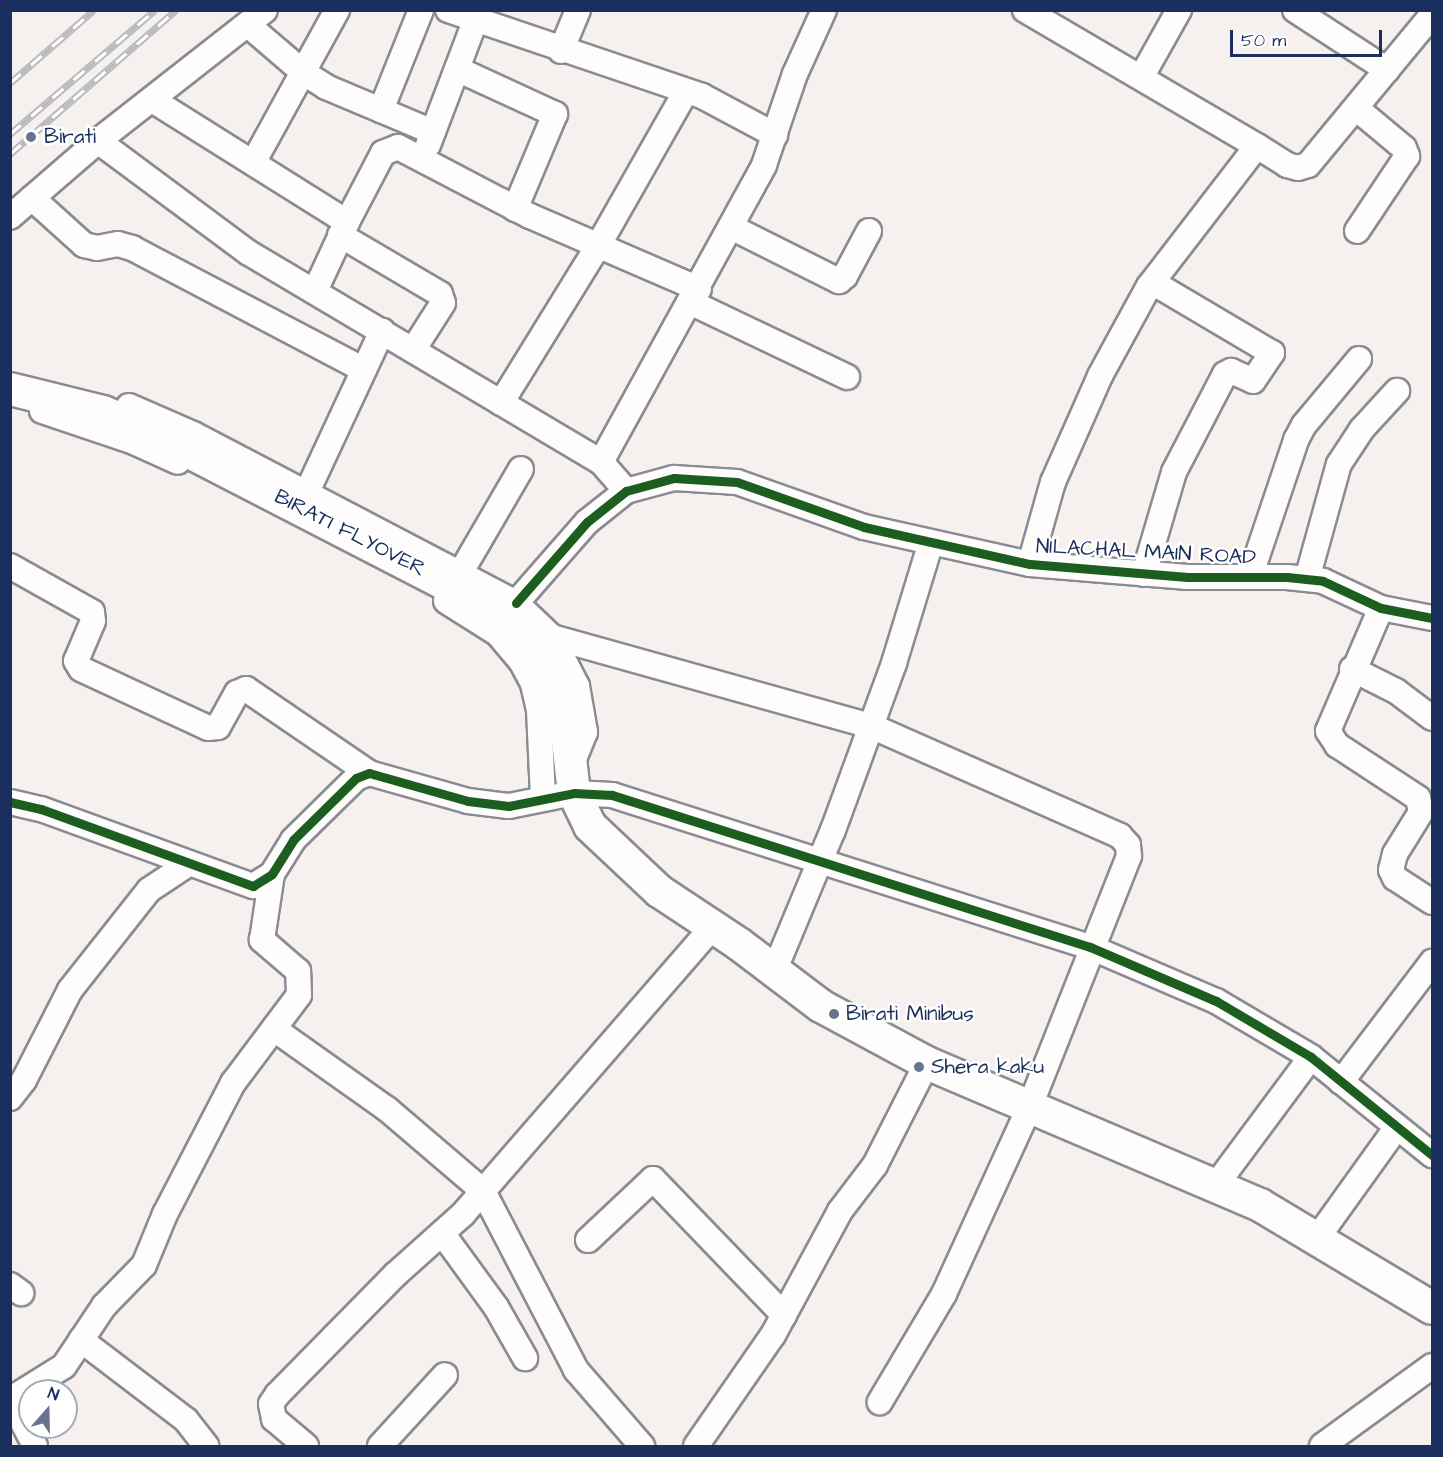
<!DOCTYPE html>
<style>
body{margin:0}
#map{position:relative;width:1443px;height:1457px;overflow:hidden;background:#f6f0ee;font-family:"Architects Daughter",sans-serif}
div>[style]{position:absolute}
.roads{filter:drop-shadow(2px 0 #8a8b93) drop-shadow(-2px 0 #8a8b93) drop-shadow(0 2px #8a8b93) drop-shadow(0 -2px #8a8b93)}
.minor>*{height:24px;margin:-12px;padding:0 12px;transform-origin:12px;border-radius:12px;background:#fefdfc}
.major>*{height:32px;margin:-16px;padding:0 16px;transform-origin:16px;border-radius:16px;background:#fefdfc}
.rail>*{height:7px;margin-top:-3.5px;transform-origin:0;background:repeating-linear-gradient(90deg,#fff 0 14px,#b8babe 0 28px);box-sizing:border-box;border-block:2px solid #b8babe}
.cycleway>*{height:9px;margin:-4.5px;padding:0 4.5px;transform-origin:4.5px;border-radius:4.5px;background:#1b5e20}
.dots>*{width:16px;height:16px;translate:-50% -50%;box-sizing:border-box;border:3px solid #fff;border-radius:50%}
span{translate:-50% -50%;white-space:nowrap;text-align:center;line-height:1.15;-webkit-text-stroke:5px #fff;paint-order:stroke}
.poi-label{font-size:21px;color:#1b2f5e}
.left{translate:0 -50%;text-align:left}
.street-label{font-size:21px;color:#1b2f5e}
.frame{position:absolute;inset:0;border:12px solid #1b2f5e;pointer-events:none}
.north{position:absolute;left:18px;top:1379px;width:60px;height:60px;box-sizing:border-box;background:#fff;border:2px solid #a4acbf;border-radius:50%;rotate:20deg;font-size:16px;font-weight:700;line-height:24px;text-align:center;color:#1b2f5e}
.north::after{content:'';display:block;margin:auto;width:21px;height:27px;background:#687390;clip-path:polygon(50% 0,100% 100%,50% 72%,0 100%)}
.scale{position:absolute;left:1230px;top:30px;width:152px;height:27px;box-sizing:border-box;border:3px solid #1b2f5e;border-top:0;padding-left:8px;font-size:18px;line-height:21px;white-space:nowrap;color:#1b2f5e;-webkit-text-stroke:4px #fff;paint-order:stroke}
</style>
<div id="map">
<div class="roads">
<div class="minor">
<i style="left:448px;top:10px;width:268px;rotate:18.7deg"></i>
<i style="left:702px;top:96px;width:83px;rotate:28.1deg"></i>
<i style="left:1025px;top:10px;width:269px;rotate:30.4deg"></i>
<i style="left:1257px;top:146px;width:177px;rotate:127.6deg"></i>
<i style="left:1149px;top:286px;width:102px;rotate:118.6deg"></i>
<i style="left:1100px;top:376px;width:116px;rotate:113.9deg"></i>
<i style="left:1053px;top:482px;width:85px;rotate:105.7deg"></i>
<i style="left:1295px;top:10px;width:110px;rotate:33.1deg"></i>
<i style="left:248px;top:25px;width:74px;rotate:40.6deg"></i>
<i style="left:304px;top:73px;width:26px;rotate:32deg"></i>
<i style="left:326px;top:87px;width:116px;rotate:22.8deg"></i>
<i style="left:561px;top:51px;width:44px;rotate:-67.5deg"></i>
<i style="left:457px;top:69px;width:108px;rotate:24.7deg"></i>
<i style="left:555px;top:114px;width:103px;rotate:112.8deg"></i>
<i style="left:1142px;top:76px;width:76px;rotate:-60.7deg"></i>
<i style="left:154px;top:101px;width:228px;rotate:32.1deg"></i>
<i style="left:347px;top:222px;width:78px;rotate:-62.4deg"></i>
<i style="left:383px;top:153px;width:16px;rotate:-22deg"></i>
<i style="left:398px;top:147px;width:149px;rotate:27.6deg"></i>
<i style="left:530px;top:216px;width:184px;rotate:23.4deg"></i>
<i style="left:1356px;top:108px;width:62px;rotate:39.8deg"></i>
<i style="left:1404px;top:148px;width:9px;rotate:69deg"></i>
<i style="left:1407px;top:156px;width:90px;rotate:123.7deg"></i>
<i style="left:381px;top:110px;width:108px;rotate:-68.2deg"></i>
<i style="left:98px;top:141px;width:188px;rotate:36.6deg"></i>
<i style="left:249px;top:253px;width:409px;rotate:30.7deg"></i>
<i style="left:601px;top:462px;width:38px;rotate:49deg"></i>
<i style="left:428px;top:145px;width:133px;rotate:-69.2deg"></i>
<i style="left:1257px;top:146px;width:36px;rotate:32deg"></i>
<i style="left:1287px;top:165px;width:11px;rotate:15deg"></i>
<i style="left:1298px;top:168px;width:10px;rotate:-17deg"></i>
<i style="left:1308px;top:165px;width:195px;rotate:-50.4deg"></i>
<i style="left:253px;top:163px;width:175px;rotate:-61.2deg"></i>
<i style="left:32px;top:198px;width:70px;rotate:42.1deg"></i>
<i style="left:84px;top:245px;width:13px;rotate:13deg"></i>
<i style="left:97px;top:248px;width:21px;rotate:-11deg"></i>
<i style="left:118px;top:244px;width:15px;rotate:16deg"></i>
<i style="left:132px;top:248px;width:262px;rotate:27.7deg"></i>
<i style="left:10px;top:217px;width:116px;rotate:-40.8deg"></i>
<i style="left:98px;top:141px;width:212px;rotate:-38.1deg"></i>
<i style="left:731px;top:227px;width:121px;rotate:26.6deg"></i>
<i style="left:839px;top:281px;width:8px;rotate:-40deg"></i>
<i style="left:845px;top:276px;width:51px;rotate:-61.9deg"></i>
<i style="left:340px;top:235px;width:116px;rotate:30.5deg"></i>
<i style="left:440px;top:294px;width:9px;rotate:72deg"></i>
<i style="left:443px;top:303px;width:56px;rotate:122.6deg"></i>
<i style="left:315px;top:291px;width:76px;rotate:-65.1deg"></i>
<i style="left:690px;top:302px;width:174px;rotate:25.5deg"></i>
<i style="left:501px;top:403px;width:185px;rotate:-58.3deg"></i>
<i style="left:598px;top:246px;width:178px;rotate:-60.4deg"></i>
<i style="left:129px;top:406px;width:70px;rotate:23.6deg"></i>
<i style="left:193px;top:434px;width:365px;rotate:27.6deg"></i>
<i style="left:516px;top:603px;width:50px;rotate:43.4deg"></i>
<i style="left:552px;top:637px;width:55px;rotate:63deg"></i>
<i style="left:577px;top:686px;width:47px;rotate:80.1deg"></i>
<i style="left:585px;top:732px;width:37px;rotate:112deg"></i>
<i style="left:42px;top:411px;width:97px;rotate:18.6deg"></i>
<i style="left:134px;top:442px;width:48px;rotate:24.4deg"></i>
<i style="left:601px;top:462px;width:339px;rotate:-61.2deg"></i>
<i style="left:764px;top:165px;width:96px;rotate:-71.2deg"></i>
<i style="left:795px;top:74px;width:70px;rotate:-65.6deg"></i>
<i style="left:307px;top:492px;width:178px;rotate:-65deg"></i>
<i style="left:10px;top:566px;width:94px;rotate:29.3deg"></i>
<i style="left:92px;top:612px;width:9px;rotate:84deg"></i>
<i style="left:93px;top:621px;width:43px;rotate:113deg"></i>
<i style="left:76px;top:661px;width:9px;rotate:58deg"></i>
<i style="left:81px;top:669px;width:140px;rotate:24.9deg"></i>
<i style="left:208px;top:728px;width:10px;rotate:-6deg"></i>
<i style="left:218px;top:727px;width:39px;rotate:-61deg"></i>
<i style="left:237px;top:693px;width:10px;rotate:-24deg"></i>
<i style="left:246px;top:689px;width:149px;rotate:34.3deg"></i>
<i style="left:461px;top:572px;width:119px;rotate:-59.8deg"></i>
<i style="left:1144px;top:574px;width:106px;rotate:-73.6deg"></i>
<i style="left:1174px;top:472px;width:110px;rotate:-62.5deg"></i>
<i style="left:1225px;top:374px;width:7px;rotate:-27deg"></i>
<i style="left:1231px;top:371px;width:24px;rotate:24deg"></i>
<i style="left:1253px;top:381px;width:34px;rotate:-56deg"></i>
<i style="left:1272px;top:353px;width:139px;rotate:-149.4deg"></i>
<i style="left:1250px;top:577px;width:145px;rotate:-71.4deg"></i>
<i style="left:1296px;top:440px;width:17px;rotate:-62deg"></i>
<i style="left:1304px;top:425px;width:86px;rotate:-50.2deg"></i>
<i style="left:1307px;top:579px;width:119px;rotate:-74.5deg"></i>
<i style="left:1339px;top:464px;width:42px;rotate:-56.7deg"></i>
<i style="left:1362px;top:429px;width:52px;rotate:-47.4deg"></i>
<i style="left:446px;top:601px;width:62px;rotate:32.4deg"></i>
<i style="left:498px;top:634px;width:35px;rotate:50deg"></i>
<i style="left:521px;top:661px;width:26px;rotate:62deg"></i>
<i style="left:533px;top:684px;width:27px;rotate:77deg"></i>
<i style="left:539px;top:710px;width:87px;rotate:87.4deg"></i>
<i style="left:516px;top:603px;width:108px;rotate:-48.8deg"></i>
<i style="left:587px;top:522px;width:50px;rotate:-38.5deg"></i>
<i style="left:626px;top:491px;width:50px;rotate:-15.2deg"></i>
<i style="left:674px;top:478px;width:63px;rotate:3.6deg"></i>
<i style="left:737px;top:482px;width:135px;rotate:19.5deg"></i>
<i style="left:864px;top:527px;width:170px;rotate:12.6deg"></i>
<i style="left:1030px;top:564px;width:158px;rotate:4.7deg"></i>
<i style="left:1187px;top:577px;width:100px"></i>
<i style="left:1287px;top:577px;width:36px;rotate:6deg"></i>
<i style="left:1323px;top:581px;width:64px;rotate:25deg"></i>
<i style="left:1381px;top:608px;width:52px;rotate:11.1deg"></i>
<i style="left:1381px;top:608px;width:134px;rotate:113.3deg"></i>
<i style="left:1328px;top:731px;width:17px;rotate:57deg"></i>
<i style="left:1337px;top:745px;width:97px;rotate:33.2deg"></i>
<i style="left:1418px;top:798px;width:14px;rotate:78deg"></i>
<i style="left:1421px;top:812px;width:49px;rotate:121.8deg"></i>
<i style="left:1395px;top:854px;width:16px;rotate:104deg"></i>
<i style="left:1391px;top:870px;width:9px;rotate:63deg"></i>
<i style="left:1395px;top:878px;width:44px;rotate:33deg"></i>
<i style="left:552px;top:637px;width:331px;rotate:15.6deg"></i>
<i style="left:871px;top:726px;width:272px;rotate:23.8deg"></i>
<i style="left:1120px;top:836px;width:12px;rotate:48deg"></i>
<i style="left:1128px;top:845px;width:11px;rotate:85deg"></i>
<i style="left:1129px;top:856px;width:269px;rotate:111.6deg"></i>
<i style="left:1030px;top:1106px;width:207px;rotate:114.6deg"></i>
<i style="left:944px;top:1294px;width:126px;rotate:120.7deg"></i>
<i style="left:1352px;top:669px;width:49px;rotate:26.6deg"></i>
<i style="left:1396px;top:691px;width:45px;rotate:36.9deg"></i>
<i style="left:10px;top:802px;width:32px;rotate:13deg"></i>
<i style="left:41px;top:809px;width:226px;rotate:20deg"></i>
<i style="left:253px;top:886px;width:22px;rotate:-32deg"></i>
<i style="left:272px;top:874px;width:40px;rotate:-58deg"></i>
<i style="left:293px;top:840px;width:88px;rotate:-44.5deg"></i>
<i style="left:356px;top:778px;width:14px;rotate:-21deg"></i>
<i style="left:369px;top:773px;width:103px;rotate:15.8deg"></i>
<i style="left:468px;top:801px;width:41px;rotate:7deg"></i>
<i style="left:509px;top:806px;width:66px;rotate:-11.3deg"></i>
<i style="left:574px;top:793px;width:38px;rotate:3deg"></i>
<i style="left:612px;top:795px;width:502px;rotate:17.64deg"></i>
<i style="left:1090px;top:947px;width:137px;rotate:23.2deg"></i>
<i style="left:1216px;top:1001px;width:110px;rotate:30.5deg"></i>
<i style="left:1311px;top:1057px;width:156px;rotate:39deg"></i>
<i style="left:775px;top:969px;width:151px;rotate:-67.4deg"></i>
<i style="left:833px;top:830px;width:178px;rotate:-69.9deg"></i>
<i style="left:894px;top:663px;width:123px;rotate:-73deg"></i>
<i style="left:274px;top:1029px;width:138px;rotate:35.3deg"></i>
<i style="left:387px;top:1109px;width:126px;rotate:40.5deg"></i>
<i style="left:483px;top:1191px;width:202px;rotate:62.5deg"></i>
<i style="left:576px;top:1370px;width:101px;rotate:49deg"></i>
<i style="left:1341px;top:1082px;width:151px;rotate:-52.8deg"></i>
<i style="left:10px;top:1098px;width:23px;rotate:-52deg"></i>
<i style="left:24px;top:1080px;width:101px;rotate:-62.9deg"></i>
<i style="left:70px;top:990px;width:127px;rotate:-51.7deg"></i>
<i style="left:149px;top:890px;width:47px;rotate:-33.7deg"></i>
<i style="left:1216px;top:1185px;width:159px;rotate:-53.4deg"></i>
<i style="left:442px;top:1233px;width:92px;rotate:53.9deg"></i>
<i style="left:496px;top:1307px;width:59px;rotate:60.4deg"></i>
<i style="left:1318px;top:1237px;width:135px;rotate:-54.3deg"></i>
<i style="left:588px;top:1240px;width:89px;rotate:-43.2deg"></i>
<i style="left:653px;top:1179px;width:189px;rotate:46.1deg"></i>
<i style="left:10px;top:1285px;width:14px;rotate:36deg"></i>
<i style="left:81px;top:1340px;width:132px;rotate:37.3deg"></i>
<i style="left:186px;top:1420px;width:33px;rotate:52deg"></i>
<i style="left:35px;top:1446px;width:53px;rotate:-117.1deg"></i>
<i style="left:11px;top:1399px;width:62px;rotate:-31.9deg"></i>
<i style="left:64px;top:1366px;width:72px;rotate:-56.3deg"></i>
<i style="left:104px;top:1306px;width:57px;rotate:-45.7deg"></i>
<i style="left:144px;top:1265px;width:55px;rotate:-67.6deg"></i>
<i style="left:165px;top:1214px;width:148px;rotate:-62.6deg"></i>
<i style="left:233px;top:1083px;width:110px;rotate:-53.1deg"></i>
<i style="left:299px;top:995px;width:24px;rotate:-92deg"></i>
<i style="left:298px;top:971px;width:48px;rotate:-139.3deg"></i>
<i style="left:262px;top:940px;width:67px;rotate:-81.4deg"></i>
<i style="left:306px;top:1446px;width:42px;rotate:-139.8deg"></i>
<i style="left:274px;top:1419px;width:15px;rotate:-101deg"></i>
<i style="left:271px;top:1404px;width:11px;rotate:-56deg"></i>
<i style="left:277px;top:1395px;width:170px;rotate:-45.5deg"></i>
<i style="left:396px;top:1274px;width:90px;rotate:-41.8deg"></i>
<i style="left:463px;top:1214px;width:381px;rotate:-49deg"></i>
<i style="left:380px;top:1446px;width:96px;rotate:-47.5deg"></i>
<i style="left:696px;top:1446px;width:135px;rotate:-55.3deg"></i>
<i style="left:773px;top:1335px;width:141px;rotate:-61.6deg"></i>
<i style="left:840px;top:1211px;width:58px;rotate:-52.7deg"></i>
<i style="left:875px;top:1165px;width:114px;rotate:-63deg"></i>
<i style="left:1322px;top:1446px;width:136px;rotate:-36deg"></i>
</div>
<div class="major">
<i style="left:10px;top:389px;width:96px;rotate:13.9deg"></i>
<i style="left:103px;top:412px;width:45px;rotate:22deg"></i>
<i style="left:145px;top:429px;width:393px;rotate:27.3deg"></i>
<i style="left:494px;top:609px;width:59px;rotate:46.4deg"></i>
<i style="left:535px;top:652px;width:44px;rotate:61.7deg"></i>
<i style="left:556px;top:691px;width:41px;rotate:74.6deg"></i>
<i style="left:567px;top:731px;width:62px;rotate:83.6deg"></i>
<i style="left:574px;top:793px;width:37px;rotate:64deg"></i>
<i style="left:590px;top:826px;width:95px;rotate:43.3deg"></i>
<i style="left:659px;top:891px;width:96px;rotate:33.5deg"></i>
<i style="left:739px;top:944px;width:103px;rotate:37.1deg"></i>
<i style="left:821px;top:1006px;width:120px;rotate:28.3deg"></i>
<i style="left:927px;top:1063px;width:362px;rotate:23.1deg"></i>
<i style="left:1260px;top:1205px;width:200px;rotate:30.9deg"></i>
</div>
</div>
<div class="rail">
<i style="left:10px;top:83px;width:111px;rotate:-41deg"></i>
<i style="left:10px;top:134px;width:191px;rotate:-40.5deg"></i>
<i style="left:10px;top:154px;width:220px;rotate:-40.9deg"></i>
</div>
<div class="cycleway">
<i style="left:516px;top:603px;width:108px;rotate:-48.8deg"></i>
<i style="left:587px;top:522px;width:50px;rotate:-38.5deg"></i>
<i style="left:626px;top:491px;width:50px;rotate:-15.2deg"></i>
<i style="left:674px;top:478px;width:63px;rotate:3.6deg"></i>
<i style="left:737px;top:482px;width:135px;rotate:19.5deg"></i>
<i style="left:864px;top:527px;width:170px;rotate:12.6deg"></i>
<i style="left:1030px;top:564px;width:158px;rotate:4.7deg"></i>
<i style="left:1187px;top:577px;width:100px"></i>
<i style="left:1287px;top:577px;width:36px;rotate:6deg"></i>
<i style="left:1323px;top:581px;width:64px;rotate:25deg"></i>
<i style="left:1381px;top:608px;width:52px;rotate:11.1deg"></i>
<i style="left:10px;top:802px;width:32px;rotate:13deg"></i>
<i style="left:41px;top:809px;width:226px;rotate:20deg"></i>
<i style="left:253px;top:886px;width:22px;rotate:-32deg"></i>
<i style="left:272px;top:874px;width:40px;rotate:-58deg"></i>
<i style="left:293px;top:840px;width:88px;rotate:-44.5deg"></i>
<i style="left:356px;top:778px;width:14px;rotate:-21deg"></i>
<i style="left:369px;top:773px;width:103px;rotate:15.8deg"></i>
<i style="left:468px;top:801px;width:41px;rotate:7deg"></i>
<i style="left:509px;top:806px;width:66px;rotate:-11.3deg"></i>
<i style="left:574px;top:793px;width:38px;rotate:3deg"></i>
<i style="left:612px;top:795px;width:502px;rotate:17.64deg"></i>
<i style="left:1090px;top:947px;width:137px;rotate:23.2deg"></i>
<i style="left:1216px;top:1001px;width:110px;rotate:30.5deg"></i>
<i style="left:1311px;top:1057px;width:156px;rotate:39deg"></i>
</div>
<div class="dots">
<i style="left:31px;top:137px;background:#687390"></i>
<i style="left:834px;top:1014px;background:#687390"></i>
<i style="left:919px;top:1067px;background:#687390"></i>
</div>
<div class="poi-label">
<span class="left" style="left:44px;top:137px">Birati</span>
<span class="left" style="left:846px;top:1014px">Birati Minibus</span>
<span class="left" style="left:931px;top:1067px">Shera kaku</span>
</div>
<div class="street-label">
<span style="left:350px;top:533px;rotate:27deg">BIRATI FLYOVER</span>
<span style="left:1146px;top:552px;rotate:3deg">NILACHAL MAIN ROAD</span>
</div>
<div class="frame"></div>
<div class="north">N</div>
<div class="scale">50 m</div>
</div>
